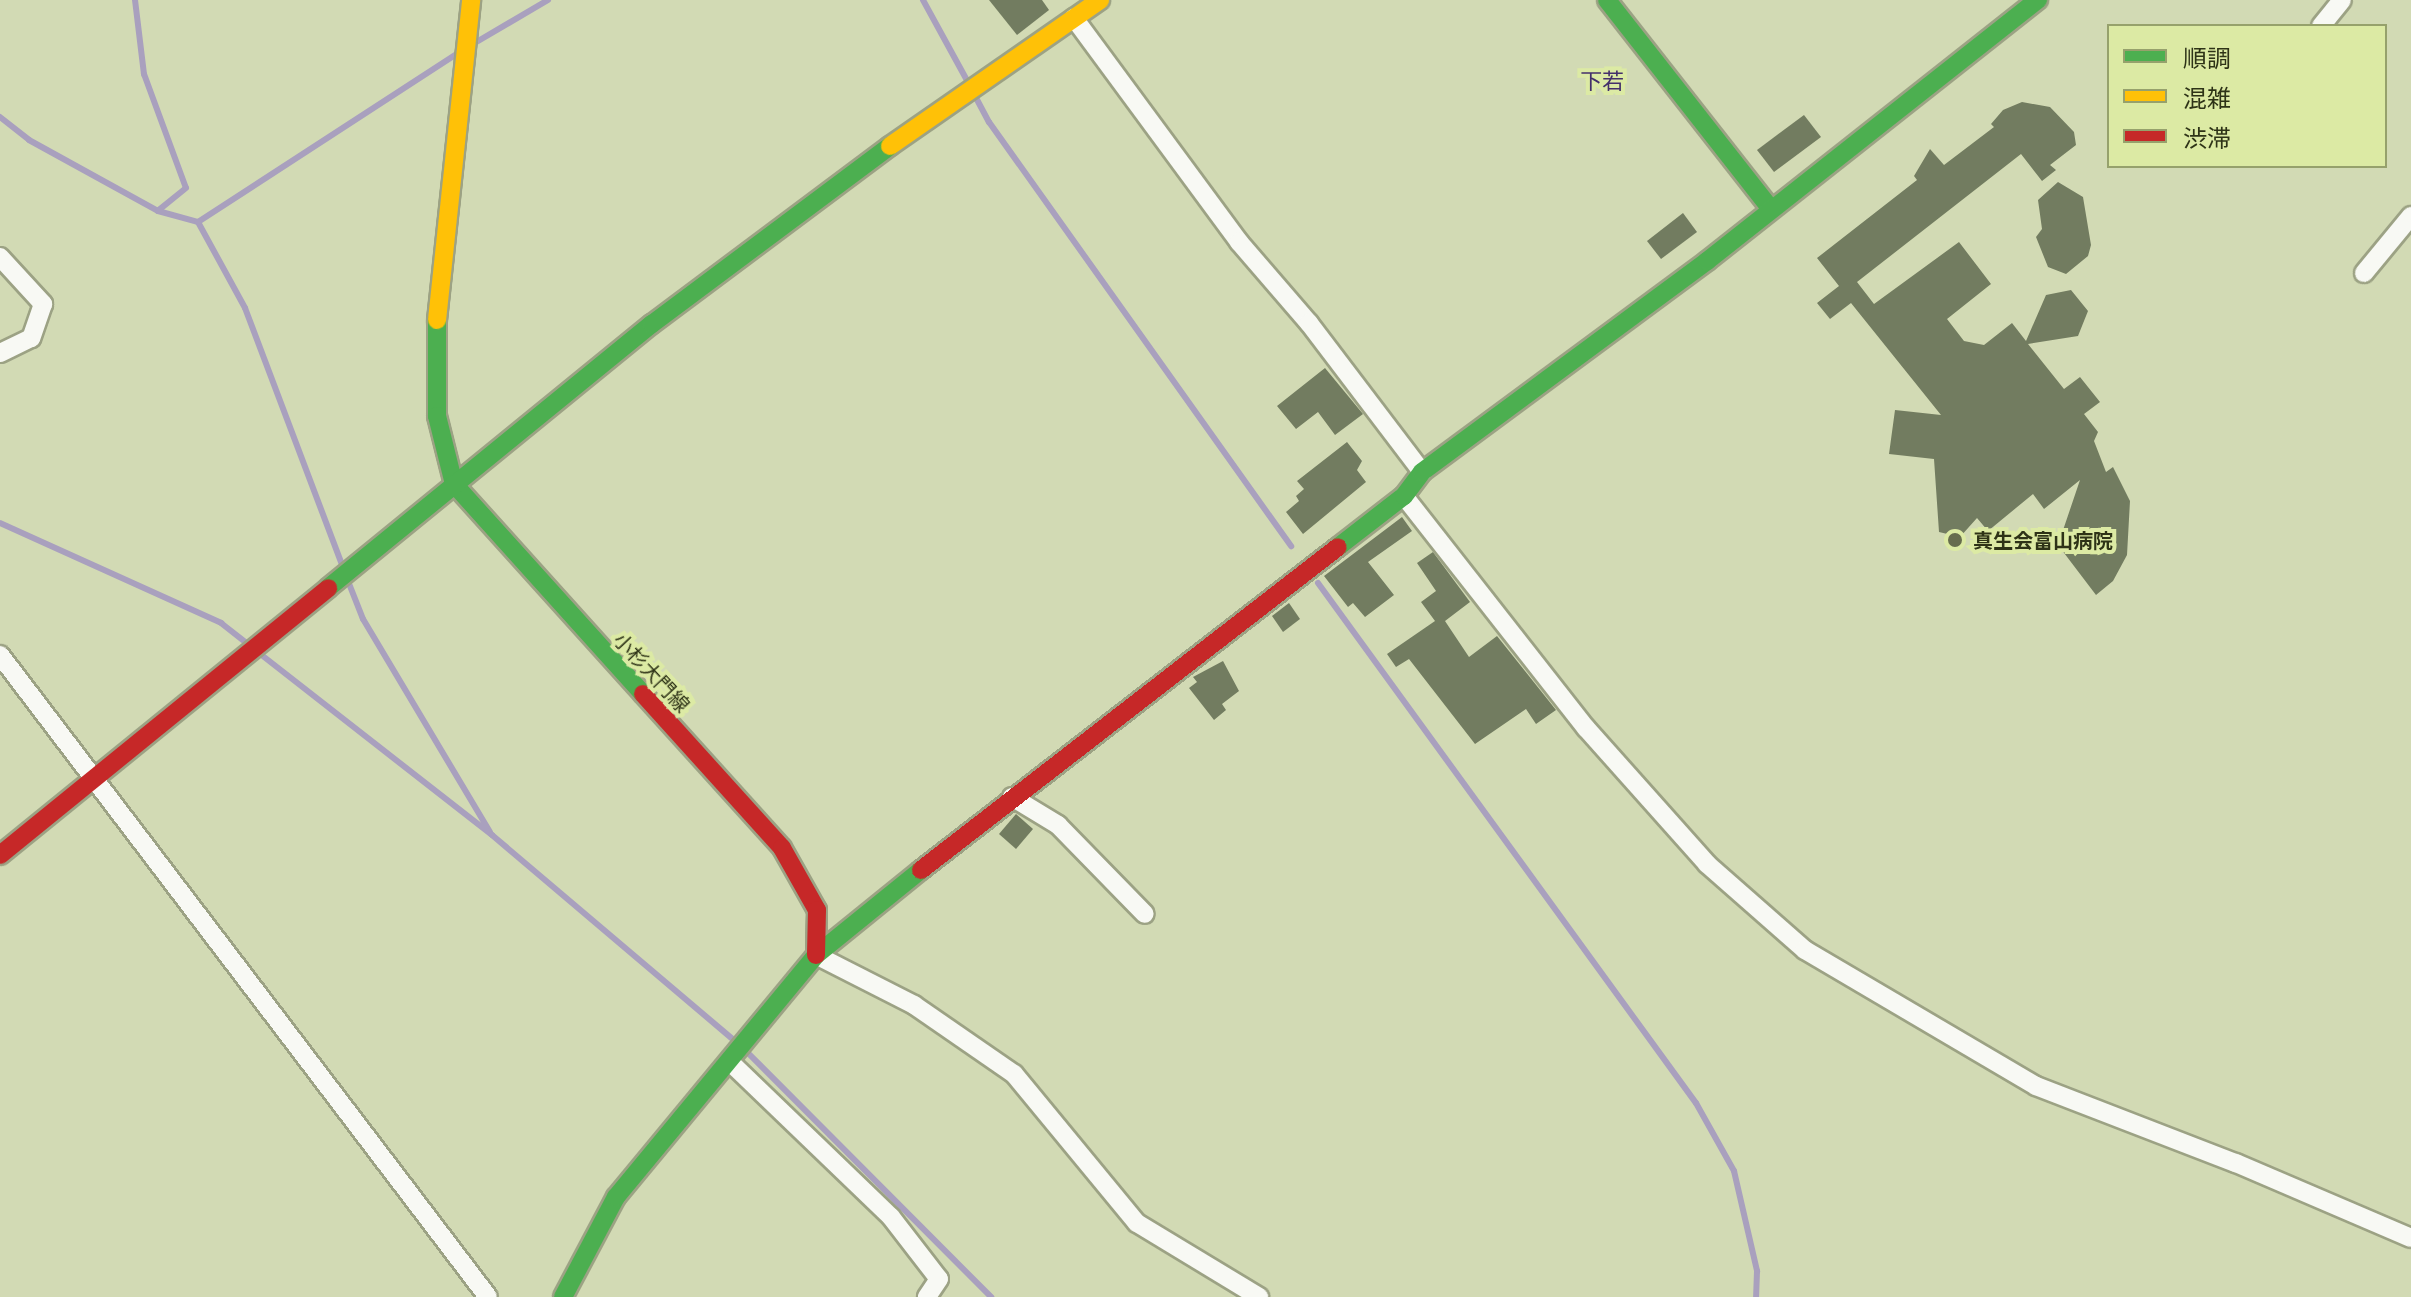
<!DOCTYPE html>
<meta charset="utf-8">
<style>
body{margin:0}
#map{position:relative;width:2411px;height:1297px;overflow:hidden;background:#d2dab4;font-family:Quicksand,"Noto Sans JP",sans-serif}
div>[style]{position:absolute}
.stream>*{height:6px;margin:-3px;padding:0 3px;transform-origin:3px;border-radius:3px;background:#a9a0be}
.building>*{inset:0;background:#727c60}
.roads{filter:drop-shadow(2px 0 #9ca284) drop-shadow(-2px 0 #9ca284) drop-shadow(0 2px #9ca284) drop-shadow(0 -2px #9ca284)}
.street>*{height:18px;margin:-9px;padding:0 9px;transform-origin:9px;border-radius:9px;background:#f8f9f4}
.fast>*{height:18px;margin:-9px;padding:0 9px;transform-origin:9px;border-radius:9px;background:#4caf50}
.slow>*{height:18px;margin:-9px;padding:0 9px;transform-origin:9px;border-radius:9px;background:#ffc107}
.jam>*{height:18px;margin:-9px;padding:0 9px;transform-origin:9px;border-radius:9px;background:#c62828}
.dots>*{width:22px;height:22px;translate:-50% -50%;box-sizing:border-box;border:4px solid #dceaa4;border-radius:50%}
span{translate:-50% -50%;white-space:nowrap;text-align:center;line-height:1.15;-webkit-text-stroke:8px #dceaa4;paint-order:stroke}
.poi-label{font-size:20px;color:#2e3317;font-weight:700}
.left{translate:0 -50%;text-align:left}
.street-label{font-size:20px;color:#2e3317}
.neighbourhood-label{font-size:22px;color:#44306b}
.legend{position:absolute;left:2107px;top:24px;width:280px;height:144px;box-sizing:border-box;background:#dceaa4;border:2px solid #96a16c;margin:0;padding:10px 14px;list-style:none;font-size:24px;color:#2e3317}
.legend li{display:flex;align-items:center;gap:16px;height:40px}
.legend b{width:40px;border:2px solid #96a16c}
</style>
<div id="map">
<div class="stream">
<i style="left:135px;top:0;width:75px;rotate:83.1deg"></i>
<i style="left:144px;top:74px;width:121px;rotate:69.8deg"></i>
<i style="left:186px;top:188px;width:36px;rotate:141deg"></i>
<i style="left:923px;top:0;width:96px;rotate:61.3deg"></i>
<i style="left:473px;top:44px;width:87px;rotate:-30.4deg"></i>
<i style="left:974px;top:94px;width:32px;rotate:62deg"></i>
<i style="left:989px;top:122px;width:521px;rotate:54.54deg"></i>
<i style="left:0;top:117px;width:37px;rotate:38deg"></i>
<i style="left:29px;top:140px;width:147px;rotate:28.8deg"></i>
<i style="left:158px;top:211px;width:41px;rotate:15.4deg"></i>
<i style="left:198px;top:222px;width:98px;rotate:61.3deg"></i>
<i style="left:245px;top:308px;width:277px;rotate:69.3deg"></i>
<i style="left:198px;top:222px;width:312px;rotate:-33deg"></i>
<i style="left:0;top:523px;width:243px;rotate:24.3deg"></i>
<i style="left:221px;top:623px;width:37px;rotate:38deg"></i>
<i style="left:348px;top:581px;width:41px;rotate:68.5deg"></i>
<i style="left:363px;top:619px;width:248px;rotate:59.2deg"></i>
<i style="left:1318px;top:583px;width:643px;rotate:53.99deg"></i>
<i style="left:1696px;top:1103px;width:78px;rotate:60.8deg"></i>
<i style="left:1734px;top:1171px;width:103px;rotate:77deg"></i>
<i style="left:1757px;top:1271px;width:26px;rotate:92deg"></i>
<i style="left:259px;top:653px;width:296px;rotate:38deg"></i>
<i style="left:492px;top:835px;width:321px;rotate:40.3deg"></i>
<i style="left:745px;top:1050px;width:349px;rotate:45.1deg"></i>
</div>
<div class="building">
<i style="clip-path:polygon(989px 0,1042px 0,1049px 10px,1017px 35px)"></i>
<i style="clip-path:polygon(2022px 102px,2050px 107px,2074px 132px,2076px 145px,2050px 165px,2056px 170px,2042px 181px,2021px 154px,1857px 282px,1874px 304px,1959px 242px,1991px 284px,1947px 319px,1964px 341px,1984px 345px,2012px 323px,2026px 341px,2046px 295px,2071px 290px,2088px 311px,2078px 336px,2028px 344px,2064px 389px,2080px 377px,2100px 402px,2084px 414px,2098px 432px,2094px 441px,2106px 472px,2113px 467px,2130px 501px,2127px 555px,2113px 581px,2096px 595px,2058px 545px,2080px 480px,2044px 509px,2033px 494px,1988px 531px,1977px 518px,1960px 537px,1939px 532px,1934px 459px,1889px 454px,1895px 410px,1941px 415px,1851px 303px,1830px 319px,1817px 303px,1839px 286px,1817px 258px,1917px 180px,1914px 176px,1930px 149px,1944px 165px,1994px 127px,1991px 124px,2003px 110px)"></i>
<i style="clip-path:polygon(1804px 115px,1821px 137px,1774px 172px,1757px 150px)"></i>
<i style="clip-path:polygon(2058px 182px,2083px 197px,2091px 245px,2088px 256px,2066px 274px,2048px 267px,2036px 237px,2042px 229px,2038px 200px)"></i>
<i style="clip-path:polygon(1683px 213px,1697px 232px,1661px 259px,1647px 241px)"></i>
<i style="clip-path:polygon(1325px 368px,1363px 414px,1335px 435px,1318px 412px,1296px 429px,1277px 406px)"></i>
<i style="clip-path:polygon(1347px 442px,1362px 461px,1357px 470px,1366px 482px,1303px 534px,1286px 512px,1299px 501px,1296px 496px,1304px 489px,1297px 481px)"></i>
<i style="clip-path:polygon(1402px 517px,1412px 531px,1368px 562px,1394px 595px,1365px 617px,1353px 603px,1348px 607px,1324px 576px)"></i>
<i style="clip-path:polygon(1433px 552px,1470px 602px,1445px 621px,1469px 657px,1497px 636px,1556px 710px,1536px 724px,1526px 709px,1475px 744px,1409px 659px,1396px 667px,1387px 654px,1435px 621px,1421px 602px,1436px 591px,1417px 563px)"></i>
<i style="clip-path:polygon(1289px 603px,1300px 619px,1283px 632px,1272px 616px)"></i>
<i style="clip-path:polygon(1223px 661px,1239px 691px,1222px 704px,1226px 710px,1214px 720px,1189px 688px,1197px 682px,1193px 677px)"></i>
<i style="clip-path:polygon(1016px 814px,1033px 829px,1016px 849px,999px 834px)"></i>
</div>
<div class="roads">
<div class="street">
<i style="left:1074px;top:18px;width:278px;rotate:53.6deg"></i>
<i style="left:1239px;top:242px;width:107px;rotate:49.2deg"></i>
<i style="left:1309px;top:323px;width:187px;rotate:52.8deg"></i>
<i style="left:2321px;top:26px;width:33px;rotate:-51deg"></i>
<i style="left:0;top:257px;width:64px;rotate:47.5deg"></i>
<i style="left:43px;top:304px;width:36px;rotate:109deg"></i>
<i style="left:31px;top:338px;width:34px;rotate:154deg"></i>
<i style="left:2364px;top:273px;width:74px;rotate:-50.5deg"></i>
<i style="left:1404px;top:496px;width:295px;rotate:51.9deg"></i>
<i style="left:1586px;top:728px;width:182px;rotate:48.3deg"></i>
<i style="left:1707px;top:864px;width:130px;rotate:41.3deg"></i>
<i style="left:1805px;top:950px;width:268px;rotate:30.5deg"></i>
<i style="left:2036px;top:1086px;width:214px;rotate:21.1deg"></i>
<i style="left:2236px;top:1163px;width:190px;rotate:23.2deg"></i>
<i style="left:0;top:655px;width:806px;rotate:52.76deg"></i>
<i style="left:1012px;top:797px;width:54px;rotate:31.3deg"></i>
<i style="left:1058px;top:825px;width:124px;rotate:45.7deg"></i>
<i style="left:816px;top:955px;width:110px;rotate:27deg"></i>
<i style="left:914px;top:1005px;width:121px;rotate:34.6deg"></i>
<i style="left:1014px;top:1074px;width:193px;rotate:50.5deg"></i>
<i style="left:1137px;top:1223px;width:143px;rotate:31.2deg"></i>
<i style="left:730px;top:1062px;width:223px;rotate:43.9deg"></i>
<i style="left:891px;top:1217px;width:78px;rotate:52.3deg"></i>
<i style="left:939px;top:1279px;width:22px;rotate:124deg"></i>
</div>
<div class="fast">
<i style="left:1607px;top:0;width:264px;rotate:51.9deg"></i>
<i style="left:437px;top:320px;width:96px;rotate:90deg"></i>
<i style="left:437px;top:416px;width:70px;rotate:76deg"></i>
<i style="left:454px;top:484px;width:283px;rotate:48deg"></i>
<i style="left:1338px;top:547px;width:83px;rotate:-37.7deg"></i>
<i style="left:1404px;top:496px;width:30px;rotate:-53deg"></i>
<i style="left:1422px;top:472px;width:355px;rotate:-36.5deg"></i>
<i style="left:1707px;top:261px;width:422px;rotate:-38.3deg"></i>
<i style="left:328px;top:588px;width:418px;rotate:-39.2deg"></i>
<i style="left:652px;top:324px;width:297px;rotate:-36.8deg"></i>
<i style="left:563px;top:1297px;width:113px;rotate:-62.1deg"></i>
<i style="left:616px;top:1197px;width:314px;rotate:-50.4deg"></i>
<i style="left:816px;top:955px;width:135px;rotate:-39deg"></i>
</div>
<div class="slow">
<i style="left:890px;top:146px;width:256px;rotate:-34.8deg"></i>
<i style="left:437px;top:320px;width:322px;rotate:-83.9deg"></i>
</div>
<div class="jam">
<i style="left:643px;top:694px;width:207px;rotate:47.9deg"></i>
<i style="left:782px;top:848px;width:71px;rotate:60.6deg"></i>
<i style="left:817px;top:910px;width:45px;rotate:91.3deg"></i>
<i style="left:0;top:855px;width:423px;rotate:-39.1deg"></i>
<i style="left:921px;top:870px;width:527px;rotate:-37.76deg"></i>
</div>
</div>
<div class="dots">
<i style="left:1955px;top:540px;background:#676d4e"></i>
</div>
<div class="poi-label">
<span class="left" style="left:1973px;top:540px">真生会富山病院</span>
</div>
<div class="street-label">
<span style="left:652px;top:672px;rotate:47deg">小杉大門線</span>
</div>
<div class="neighbourhood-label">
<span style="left:1602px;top:82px">下若</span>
</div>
<ul class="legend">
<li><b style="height:10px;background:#4caf50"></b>順調</li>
<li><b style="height:10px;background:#ffc107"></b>混雑</li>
<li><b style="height:10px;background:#c62828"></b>渋滞</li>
</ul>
</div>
